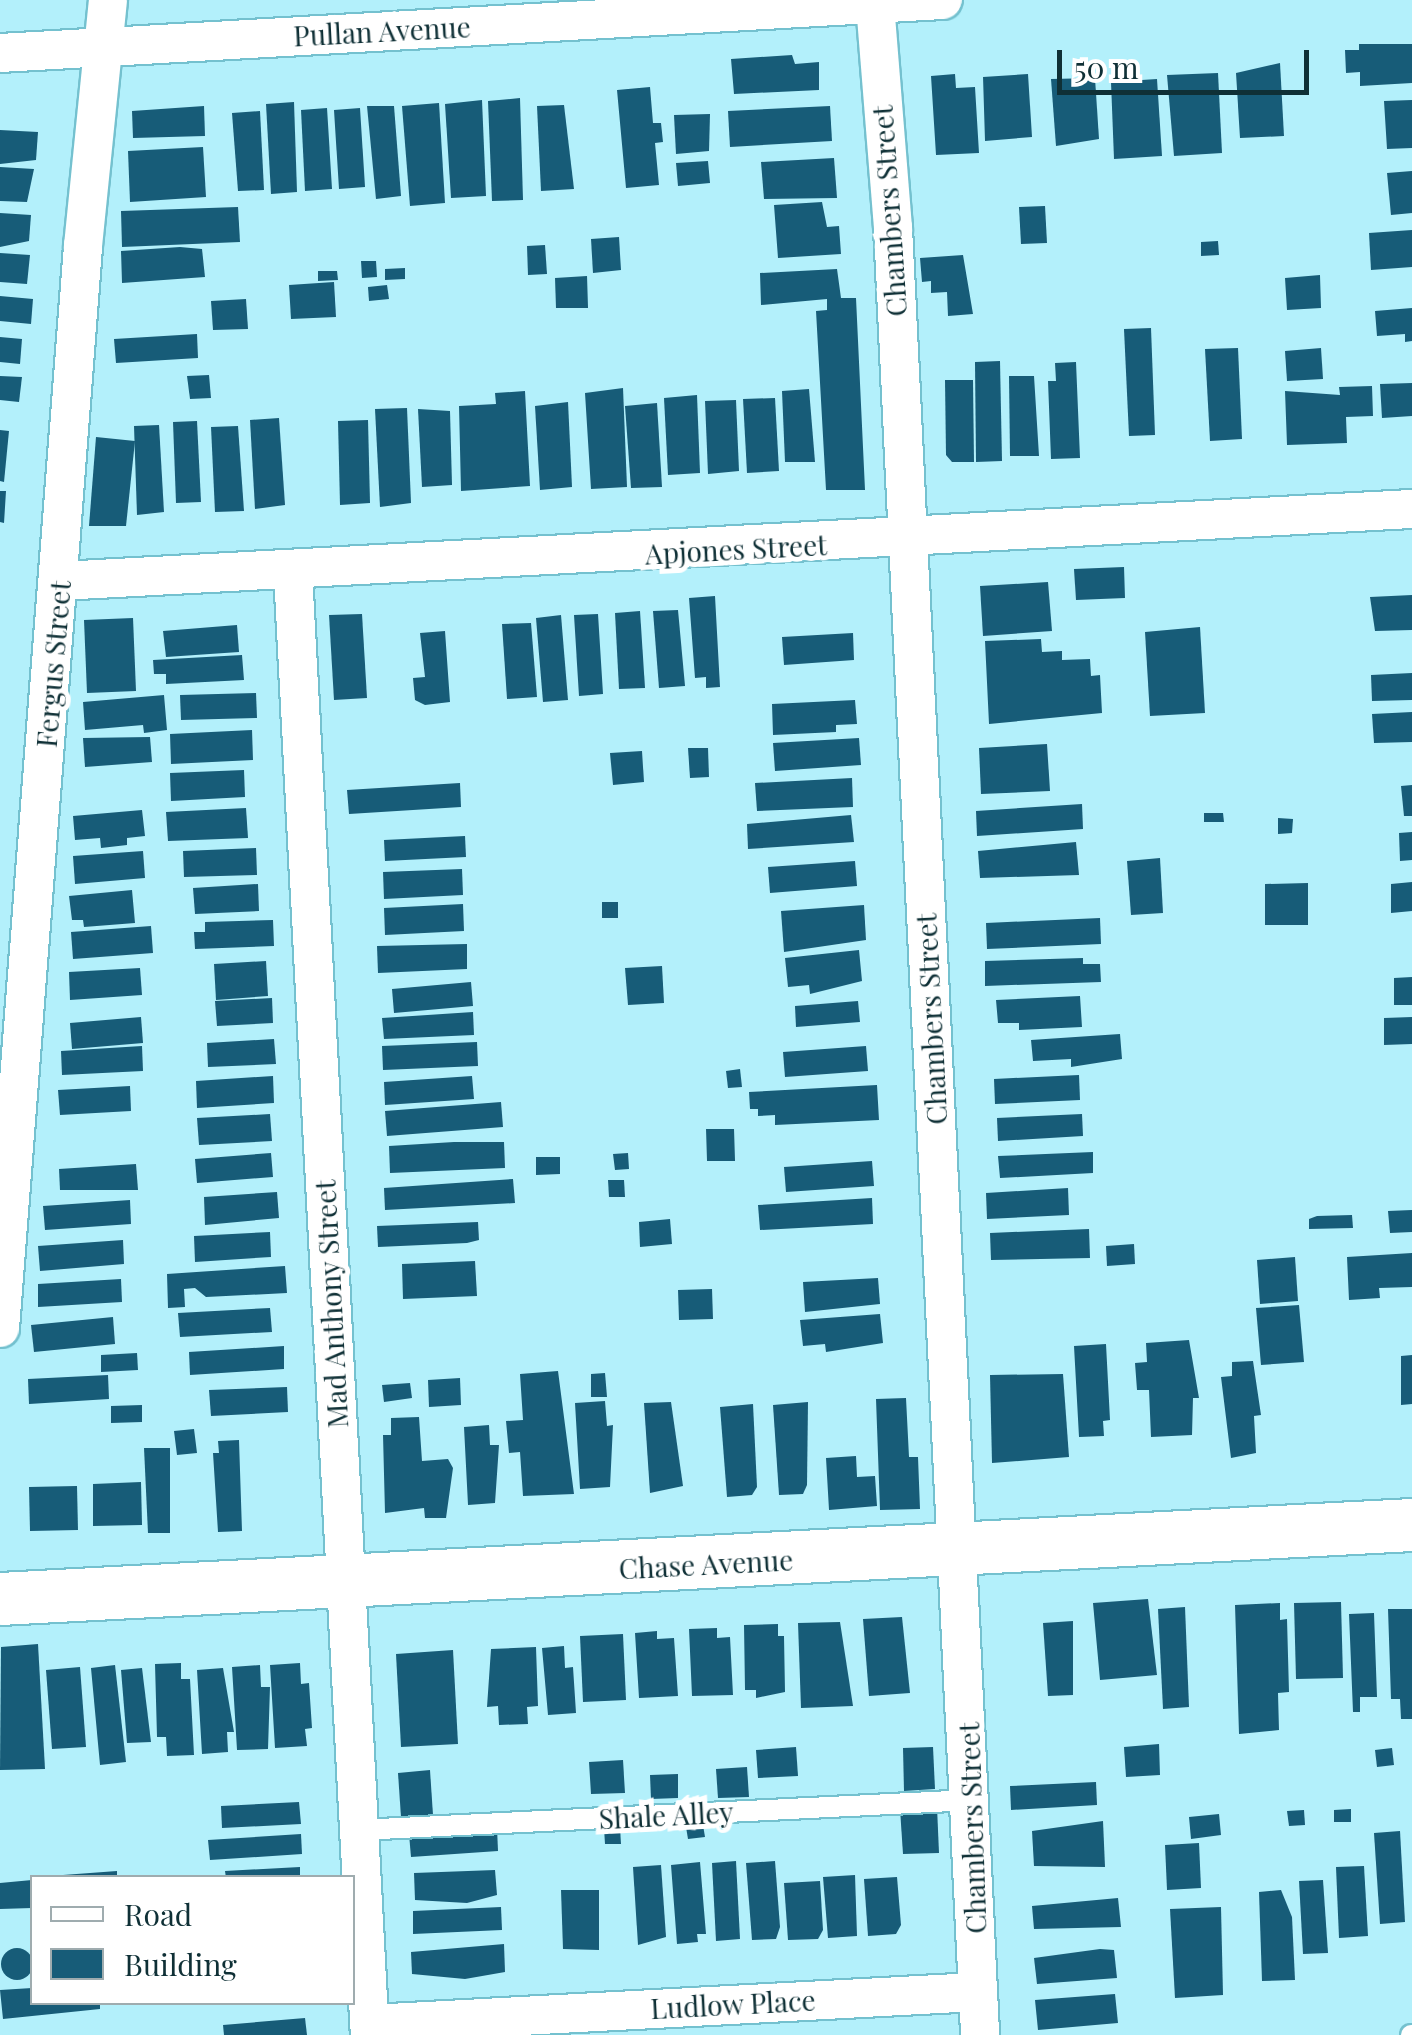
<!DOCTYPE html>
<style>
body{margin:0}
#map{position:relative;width:1412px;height:2035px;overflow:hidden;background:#b3f0fb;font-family:"Playfair Display",serif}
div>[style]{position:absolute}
.building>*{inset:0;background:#175c78}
.round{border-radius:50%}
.roads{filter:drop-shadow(2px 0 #74c1cf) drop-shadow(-2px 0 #74c1cf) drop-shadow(0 2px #74c1cf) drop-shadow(0 -2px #74c1cf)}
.lane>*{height:20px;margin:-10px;padding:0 10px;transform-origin:10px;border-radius:10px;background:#fff}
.street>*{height:38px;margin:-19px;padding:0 19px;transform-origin:19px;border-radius:19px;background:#fff}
.secondary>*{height:52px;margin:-26px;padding:0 26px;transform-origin:26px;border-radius:26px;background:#fff}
span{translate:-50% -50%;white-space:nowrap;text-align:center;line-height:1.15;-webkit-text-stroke:10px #fff;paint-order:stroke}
.street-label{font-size:28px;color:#0f3036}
.legend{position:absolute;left:30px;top:1875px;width:325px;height:130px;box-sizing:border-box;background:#fff;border:2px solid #9facaf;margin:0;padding:12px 18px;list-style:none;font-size:30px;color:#0f3036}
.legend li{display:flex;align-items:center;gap:20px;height:50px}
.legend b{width:50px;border:2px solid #9facaf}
.scale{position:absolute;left:1057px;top:50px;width:252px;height:45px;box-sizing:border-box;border:5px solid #0f3036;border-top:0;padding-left:12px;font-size:30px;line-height:35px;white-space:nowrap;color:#0f3036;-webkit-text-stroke:8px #fff;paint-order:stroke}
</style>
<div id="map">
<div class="building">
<i style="clip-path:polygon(1359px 44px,1412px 44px,1412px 83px,1360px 86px,1360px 72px,1346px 73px,1345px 50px,1359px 50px)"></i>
<i style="clip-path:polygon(792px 55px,795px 64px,819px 62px,819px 90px,734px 94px,731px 59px)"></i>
<i style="clip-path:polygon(1280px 63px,1284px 136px,1240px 138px,1236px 73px)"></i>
<i style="clip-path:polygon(1218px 73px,1222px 153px,1174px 156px,1167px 75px)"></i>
<i style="clip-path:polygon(955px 74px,956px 88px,975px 87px,979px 153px,936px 155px,931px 76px)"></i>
<i style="clip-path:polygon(1028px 74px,1032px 137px,985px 141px,983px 77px)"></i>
<i style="clip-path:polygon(1095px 78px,1099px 139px,1056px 146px,1051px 79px)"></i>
<i style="clip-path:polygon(1157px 79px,1162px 156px,1114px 159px,1111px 82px)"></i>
<i style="clip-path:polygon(650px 87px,653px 123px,661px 123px,663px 142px,655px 143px,659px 185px,626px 188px,617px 90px)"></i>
<i style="clip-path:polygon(520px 98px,523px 200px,492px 201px,488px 101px)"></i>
<i style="clip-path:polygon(482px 100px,486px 196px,451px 198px,445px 104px)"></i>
<i style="clip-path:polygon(1412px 100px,1412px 148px,1387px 149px,1384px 101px)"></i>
<i style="clip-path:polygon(294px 102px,297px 192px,271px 194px,266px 104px)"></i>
<i style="clip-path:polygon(439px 103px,445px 203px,410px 206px,402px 106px)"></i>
<i style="clip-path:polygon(564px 105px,574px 189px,541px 191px,537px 106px)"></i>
<i style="clip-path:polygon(204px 106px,205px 136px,133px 138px,132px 111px)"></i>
<i style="clip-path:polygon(367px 106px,394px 106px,401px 196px,376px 199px)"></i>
<i style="clip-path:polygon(830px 106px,832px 141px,730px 147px,728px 111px)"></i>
<i style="clip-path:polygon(327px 108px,332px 189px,305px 191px,301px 110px)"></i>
<i style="clip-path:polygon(360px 108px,365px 187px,339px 189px,334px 110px)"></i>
<i style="clip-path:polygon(260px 111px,264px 190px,238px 191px,232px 113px)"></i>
<i style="clip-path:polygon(710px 114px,709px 151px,676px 154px,674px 115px)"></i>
<i style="clip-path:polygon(0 130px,38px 132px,36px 160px,0 164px)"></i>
<i style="clip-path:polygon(203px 147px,206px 197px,130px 202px,128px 151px)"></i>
<i style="clip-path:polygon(834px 158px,837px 198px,764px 199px,761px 162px)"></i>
<i style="clip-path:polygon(708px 161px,710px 183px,678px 186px,676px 163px)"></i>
<i style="clip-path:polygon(0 167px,34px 169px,27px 202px,0 201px)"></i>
<i style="clip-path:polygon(1412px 171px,1412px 213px,1391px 215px,1387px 173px)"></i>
<i style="clip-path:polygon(822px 202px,827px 227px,839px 226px,841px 254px,778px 258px,774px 205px)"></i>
<i style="clip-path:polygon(1045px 206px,1047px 243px,1021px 244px,1019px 207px)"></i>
<i style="clip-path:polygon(238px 207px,240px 242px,122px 247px,121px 211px)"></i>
<i style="clip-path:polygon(0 213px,31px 215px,29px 241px,0 247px)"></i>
<i style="clip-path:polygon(1412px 230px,1412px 267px,1371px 270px,1369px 233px)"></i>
<i style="clip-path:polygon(619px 237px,621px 270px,593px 273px,591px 239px)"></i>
<i style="clip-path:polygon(1218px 241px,1219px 255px,1201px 256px,1201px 242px)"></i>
<i style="clip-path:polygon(545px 245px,547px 274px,528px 275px,527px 246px)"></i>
<i style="clip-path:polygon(180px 247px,202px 249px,205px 277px,122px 283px,121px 251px)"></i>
<i style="clip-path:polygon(0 253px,30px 255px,27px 284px,0 282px)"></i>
<i style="clip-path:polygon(963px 255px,973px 314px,948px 316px,947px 292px,931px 293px,931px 281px,922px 282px,920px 258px)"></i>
<i style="clip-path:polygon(361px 261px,376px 261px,377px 277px,362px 278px)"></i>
<i style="clip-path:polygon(405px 268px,405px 279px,385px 280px,385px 269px)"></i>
<i style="clip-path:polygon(837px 269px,841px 298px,856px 298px,865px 490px,826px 490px,816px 311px,827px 310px,827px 299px,761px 305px,760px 273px)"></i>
<i style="clip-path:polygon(318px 271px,337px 271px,338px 280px,318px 281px)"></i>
<i style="clip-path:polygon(1320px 275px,1321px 308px,1287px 310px,1285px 278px)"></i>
<i style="clip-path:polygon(587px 276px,588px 308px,556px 308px,555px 278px)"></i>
<i style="clip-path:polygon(334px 282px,336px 317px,291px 319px,289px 285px)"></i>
<i style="clip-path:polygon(387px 285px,389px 299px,369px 301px,368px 287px)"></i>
<i style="clip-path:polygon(0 296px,33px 299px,31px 324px,0 321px)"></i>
<i style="clip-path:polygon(246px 299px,248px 329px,213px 330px,211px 301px)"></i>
<i style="clip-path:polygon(1412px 308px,1412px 341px,1405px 342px,1405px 334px,1377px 336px,1375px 311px)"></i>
<i style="clip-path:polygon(1151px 328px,1155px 435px,1129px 436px,1124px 329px)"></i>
<i style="clip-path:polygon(197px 334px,198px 358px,116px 363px,114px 339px)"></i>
<i style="clip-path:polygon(0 337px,22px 339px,20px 364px,0 362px)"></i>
<i style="clip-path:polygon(1238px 348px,1242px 439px,1210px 441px,1205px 349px)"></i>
<i style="clip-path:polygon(1321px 348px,1323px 379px,1287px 381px,1285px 351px)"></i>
<i style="clip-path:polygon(1000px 361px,1002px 461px,976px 462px,975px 362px)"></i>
<i style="clip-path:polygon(1076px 362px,1080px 458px,1051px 459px,1048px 381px,1056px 381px,1055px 363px)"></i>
<i style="clip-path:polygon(209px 375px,211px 398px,190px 399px,187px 376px)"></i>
<i style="clip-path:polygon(0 376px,22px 377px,19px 402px,0 400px)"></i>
<i style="clip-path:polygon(1009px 376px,1034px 376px,1039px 456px,1010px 456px)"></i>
<i style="clip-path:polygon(945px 380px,973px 380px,974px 462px,952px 462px,946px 455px)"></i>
<i style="clip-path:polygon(1412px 383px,1412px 416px,1382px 418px,1380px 384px)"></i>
<i style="clip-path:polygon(1372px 386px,1373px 416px,1346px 417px,1347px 443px,1287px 445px,1285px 391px,1340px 395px,1339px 387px)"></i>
<i style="clip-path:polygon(623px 388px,627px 487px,591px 489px,585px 393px)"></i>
<i style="clip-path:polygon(809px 389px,815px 462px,785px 462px,782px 391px)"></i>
<i style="clip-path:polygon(525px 391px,530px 486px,461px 491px,459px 406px,496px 404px,495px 393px)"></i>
<i style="clip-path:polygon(697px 395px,700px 473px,668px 475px,664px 398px)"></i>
<i style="clip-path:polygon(775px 398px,779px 471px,747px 473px,743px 399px)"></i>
<i style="clip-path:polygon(736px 400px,739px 471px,708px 474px,705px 401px)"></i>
<i style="clip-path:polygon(568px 402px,572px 487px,540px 490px,535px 406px)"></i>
<i style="clip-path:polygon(657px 403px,662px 487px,631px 488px,625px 406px)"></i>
<i style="clip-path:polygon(407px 408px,411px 503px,380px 507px,375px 409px)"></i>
<i style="clip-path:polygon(418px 409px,450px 411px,452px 485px,422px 487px)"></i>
<i style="clip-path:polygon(279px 418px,285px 505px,255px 509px,250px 420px)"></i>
<i style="clip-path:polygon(368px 420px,370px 503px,340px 505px,338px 421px)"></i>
<i style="clip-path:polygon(197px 421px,201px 502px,176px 503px,173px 422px)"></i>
<i style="clip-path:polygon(159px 425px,164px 512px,137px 515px,134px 426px)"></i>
<i style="clip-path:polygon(238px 426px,244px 511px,215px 512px,211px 427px)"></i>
<i style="clip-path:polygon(0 430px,9px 431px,4px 482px,0 481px)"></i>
<i style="clip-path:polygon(96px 437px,135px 441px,126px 526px,89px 526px)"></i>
<i style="clip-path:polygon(0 491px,6px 491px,4px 523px,0 522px)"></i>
<i style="clip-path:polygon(1124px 567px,1125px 598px,1076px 600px,1074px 569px)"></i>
<i style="clip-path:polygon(1048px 582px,1052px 631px,983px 636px,980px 586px)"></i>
<i style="clip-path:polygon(1412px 595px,1412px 630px,1375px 631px,1370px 597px)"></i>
<i style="clip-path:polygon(715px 596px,720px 687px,706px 688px,706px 677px,695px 678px,689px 598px)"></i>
<i style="clip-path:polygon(678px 610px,685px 686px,659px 688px,653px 611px)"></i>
<i style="clip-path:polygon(640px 611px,645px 688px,619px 689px,615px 613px)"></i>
<i style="clip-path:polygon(362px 614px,367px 698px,334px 700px,329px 615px)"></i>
<i style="clip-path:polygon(598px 614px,603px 694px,579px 696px,574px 615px)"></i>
<i style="clip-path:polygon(561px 615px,568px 700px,543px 702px,536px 618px)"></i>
<i style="clip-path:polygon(133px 618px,136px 691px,87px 693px,84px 620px)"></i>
<i style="clip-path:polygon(531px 623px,537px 697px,507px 699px,502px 624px)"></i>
<i style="clip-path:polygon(237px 625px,239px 652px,166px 657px,163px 631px)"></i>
<i style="clip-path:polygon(1200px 627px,1205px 713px,1150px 716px,1145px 632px)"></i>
<i style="clip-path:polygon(445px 631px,450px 702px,425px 705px,415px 700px,413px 678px,425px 677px,420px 633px)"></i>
<i style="clip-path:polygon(853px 633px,854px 660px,784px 665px,782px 637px)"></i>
<i style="clip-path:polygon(1041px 639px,1042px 652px,1062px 651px,1062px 660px,1090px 659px,1091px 676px,1100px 675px,1102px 713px,989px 724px,985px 641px)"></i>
<i style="clip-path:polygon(242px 655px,244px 680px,166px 684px,166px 674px,154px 674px,153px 660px)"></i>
<i style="clip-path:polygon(1412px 673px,1412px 700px,1372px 701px,1371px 675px)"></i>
<i style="clip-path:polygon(256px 693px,257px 718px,181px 720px,180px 695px)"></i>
<i style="clip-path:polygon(164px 695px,167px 730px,144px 733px,143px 725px,85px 730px,83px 702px)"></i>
<i style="clip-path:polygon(855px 700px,857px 724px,836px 725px,836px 732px,773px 735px,772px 704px)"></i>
<i style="clip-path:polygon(1412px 712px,1412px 742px,1374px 743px,1372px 714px)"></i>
<i style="clip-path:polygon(252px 730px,253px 760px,171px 764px,170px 734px)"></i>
<i style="clip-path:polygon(150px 737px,152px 762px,85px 767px,83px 738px)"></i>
<i style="clip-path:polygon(859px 738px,861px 765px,775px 771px,773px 743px)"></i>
<i style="clip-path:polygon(1047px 744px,1050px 791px,981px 794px,979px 748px)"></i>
<i style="clip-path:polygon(688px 748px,708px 748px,709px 777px,690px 778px)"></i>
<i style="clip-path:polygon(642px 751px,644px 782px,613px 785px,610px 753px)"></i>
<i style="clip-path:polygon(244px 770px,245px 797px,171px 801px,170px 773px)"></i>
<i style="clip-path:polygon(852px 778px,853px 807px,757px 811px,755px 783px)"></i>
<i style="clip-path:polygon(460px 783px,461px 807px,349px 814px,347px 790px)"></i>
<i style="clip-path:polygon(1412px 785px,1412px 816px,1404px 816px,1401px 786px)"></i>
<i style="clip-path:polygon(1082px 804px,1083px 829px,977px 836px,976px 811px)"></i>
<i style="clip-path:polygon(246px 808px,248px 838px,168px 841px,166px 812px)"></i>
<i style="clip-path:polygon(142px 810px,145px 836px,127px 838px,127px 845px,101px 848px,100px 838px,75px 840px,73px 816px)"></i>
<i style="clip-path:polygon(1204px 813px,1223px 813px,1224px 822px,1204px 822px)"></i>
<i style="clip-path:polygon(851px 815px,854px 842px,748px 849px,747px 824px)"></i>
<i style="clip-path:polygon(1278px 818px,1293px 819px,1292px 833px,1278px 834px)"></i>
<i style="clip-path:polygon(1412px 832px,1412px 860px,1400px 861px,1399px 833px)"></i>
<i style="clip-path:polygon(465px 836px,466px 857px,385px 861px,384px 840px)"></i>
<i style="clip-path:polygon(1076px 842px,1079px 875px,980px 878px,978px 851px)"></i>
<i style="clip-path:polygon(256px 848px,257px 875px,184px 877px,183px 851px)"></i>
<i style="clip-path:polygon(143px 851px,145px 878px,75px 884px,73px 856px)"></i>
<i style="clip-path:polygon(1160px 858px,1163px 913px,1131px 915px,1127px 861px)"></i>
<i style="clip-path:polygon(855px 861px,857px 886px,770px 893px,768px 867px)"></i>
<i style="clip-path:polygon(462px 869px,463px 895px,384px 899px,383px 872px)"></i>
<i style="clip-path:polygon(1412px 882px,1412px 911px,1391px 913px,1391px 884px)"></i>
<i style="clip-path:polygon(1308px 883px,1308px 925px,1265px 925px,1265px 884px)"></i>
<i style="clip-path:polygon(258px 884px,259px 911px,195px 914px,193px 888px)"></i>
<i style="clip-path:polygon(132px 890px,135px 923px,84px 927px,83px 920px,72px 920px,69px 896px)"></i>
<i style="clip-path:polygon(602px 902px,618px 902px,618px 918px,602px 918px)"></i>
<i style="clip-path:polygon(463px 904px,464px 931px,385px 935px,384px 908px)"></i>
<i style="clip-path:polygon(864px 905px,866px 940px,784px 952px,781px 911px)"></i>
<i style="clip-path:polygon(1100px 918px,1101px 944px,987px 949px,986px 923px)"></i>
<i style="clip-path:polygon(273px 920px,274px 946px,195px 949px,194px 932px,205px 932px,205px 922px)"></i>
<i style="clip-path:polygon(151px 926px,153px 953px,73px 959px,71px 932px)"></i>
<i style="clip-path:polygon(467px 944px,467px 969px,378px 973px,377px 946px)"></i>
<i style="clip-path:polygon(859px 950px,862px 981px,810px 994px,809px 985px,788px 987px,785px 958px)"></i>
<i style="clip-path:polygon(1083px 958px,1083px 964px,1100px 964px,1101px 982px,985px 986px,985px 961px)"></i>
<i style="clip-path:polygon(266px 961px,268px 996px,216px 1000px,214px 964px)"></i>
<i style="clip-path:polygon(662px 966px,664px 1003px,628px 1005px,625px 968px)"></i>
<i style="clip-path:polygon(140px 968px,142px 995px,70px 1000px,69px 972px)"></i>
<i style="clip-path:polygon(1412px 977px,1412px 1005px,1394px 1005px,1394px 978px)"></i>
<i style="clip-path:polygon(471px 982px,473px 1006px,394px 1013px,392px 989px)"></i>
<i style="clip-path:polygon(1080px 996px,1082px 1027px,1019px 1030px,1019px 1023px,998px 1023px,996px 1000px)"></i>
<i style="clip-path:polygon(272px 998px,273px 1023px,217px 1026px,215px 1001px)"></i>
<i style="clip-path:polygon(858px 1001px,860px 1022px,796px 1027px,795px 1006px)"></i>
<i style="clip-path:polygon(473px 1012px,474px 1035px,384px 1039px,382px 1018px)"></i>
<i style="clip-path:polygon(141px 1017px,143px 1043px,72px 1049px,70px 1023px)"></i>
<i style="clip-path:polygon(1412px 1017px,1412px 1044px,1384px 1045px,1384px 1018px)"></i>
<i style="clip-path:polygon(1120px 1034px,1122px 1059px,1071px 1067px,1071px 1059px,1033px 1061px,1031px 1040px)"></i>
<i style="clip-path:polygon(274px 1039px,276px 1064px,208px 1067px,207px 1043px)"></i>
<i style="clip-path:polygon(477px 1042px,478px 1066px,383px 1070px,382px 1046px)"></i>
<i style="clip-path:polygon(142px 1046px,143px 1071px,62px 1075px,61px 1051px)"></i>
<i style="clip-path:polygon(866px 1046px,868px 1071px,785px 1077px,783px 1052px)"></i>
<i style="clip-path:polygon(740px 1069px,742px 1087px,728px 1088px,726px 1071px)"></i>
<i style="clip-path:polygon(1079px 1075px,1080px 1100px,995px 1104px,994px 1079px)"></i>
<i style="clip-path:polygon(273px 1076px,274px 1103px,197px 1108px,196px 1081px)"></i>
<i style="clip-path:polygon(472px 1076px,474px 1099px,385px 1105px,384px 1082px)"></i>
<i style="clip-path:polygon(877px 1085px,879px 1120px,775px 1125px,775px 1115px,758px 1116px,758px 1109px,750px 1109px,749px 1092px)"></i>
<i style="clip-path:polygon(130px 1086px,131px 1111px,60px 1115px,58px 1090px)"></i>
<i style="clip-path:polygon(501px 1102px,503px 1127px,387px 1136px,385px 1111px)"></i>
<i style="clip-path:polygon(270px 1114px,272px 1141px,199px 1145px,197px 1118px)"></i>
<i style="clip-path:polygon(1082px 1114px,1083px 1136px,998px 1141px,997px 1118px)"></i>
<i style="clip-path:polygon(706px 1129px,734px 1129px,735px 1161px,707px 1161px)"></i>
<i style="clip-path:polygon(454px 1142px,504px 1142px,505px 1168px,390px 1173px,389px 1146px)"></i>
<i style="clip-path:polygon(1093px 1152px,1093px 1173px,1000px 1178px,998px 1156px)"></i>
<i style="clip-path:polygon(271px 1153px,273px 1177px,197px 1183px,195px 1159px)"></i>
<i style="clip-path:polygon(628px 1153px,629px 1169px,615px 1170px,613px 1154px)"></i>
<i style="clip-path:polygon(536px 1157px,560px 1157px,560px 1174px,536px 1175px)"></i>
<i style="clip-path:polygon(872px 1161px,874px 1186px,786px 1192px,784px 1167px)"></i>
<i style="clip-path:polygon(136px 1164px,138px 1190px,60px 1190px,59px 1169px)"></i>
<i style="clip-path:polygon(513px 1179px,515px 1203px,385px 1210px,384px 1188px)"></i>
<i style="clip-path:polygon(608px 1180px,624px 1180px,625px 1197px,609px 1197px)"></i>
<i style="clip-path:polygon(1068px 1188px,1069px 1215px,987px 1219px,986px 1193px)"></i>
<i style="clip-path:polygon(277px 1192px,279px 1218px,205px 1225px,204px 1197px)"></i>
<i style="clip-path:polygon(872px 1198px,873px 1224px,760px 1230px,758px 1205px)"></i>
<i style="clip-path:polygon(130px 1200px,131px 1224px,45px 1230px,43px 1206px)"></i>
<i style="clip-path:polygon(1412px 1210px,1412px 1232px,1390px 1233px,1388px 1211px)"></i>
<i style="clip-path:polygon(1352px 1215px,1353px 1228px,1309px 1229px,1309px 1219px,1317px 1216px)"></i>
<i style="clip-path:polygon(670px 1219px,672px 1244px,640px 1247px,639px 1222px)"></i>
<i style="clip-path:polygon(478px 1222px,479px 1240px,467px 1243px,378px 1247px,377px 1226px)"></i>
<i style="clip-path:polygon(1089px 1229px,1090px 1258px,991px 1260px,990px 1233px)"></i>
<i style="clip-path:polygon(270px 1232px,271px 1257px,195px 1262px,194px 1236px)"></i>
<i style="clip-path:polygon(123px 1240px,124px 1264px,40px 1271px,38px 1246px)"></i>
<i style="clip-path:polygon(1134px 1244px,1135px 1264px,1107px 1266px,1106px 1246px)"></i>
<i style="clip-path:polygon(1412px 1253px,1412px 1287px,1379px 1288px,1380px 1298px,1349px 1300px,1347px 1257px)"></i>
<i style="clip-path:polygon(1295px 1257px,1298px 1301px,1260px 1304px,1257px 1260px)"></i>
<i style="clip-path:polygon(475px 1261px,477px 1296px,403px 1299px,402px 1264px)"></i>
<i style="clip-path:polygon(285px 1266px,287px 1293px,206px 1297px,195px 1288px,184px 1289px,185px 1307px,168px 1308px,167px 1274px)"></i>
<i style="clip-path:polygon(878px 1278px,880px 1304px,805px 1312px,803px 1282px)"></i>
<i style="clip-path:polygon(121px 1279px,122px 1302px,38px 1307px,38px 1284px)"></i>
<i style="clip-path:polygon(712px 1289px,713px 1319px,679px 1320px,678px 1290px)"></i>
<i style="clip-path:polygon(1299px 1305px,1304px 1362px,1261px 1365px,1256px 1308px)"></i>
<i style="clip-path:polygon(270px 1308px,272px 1332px,180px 1337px,178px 1313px)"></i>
<i style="clip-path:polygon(880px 1314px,883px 1343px,826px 1352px,825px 1344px,803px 1346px,800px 1320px)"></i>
<i style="clip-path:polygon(113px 1317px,115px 1344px,34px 1352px,31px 1325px)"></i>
<i style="clip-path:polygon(1189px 1340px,1199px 1398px,1193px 1398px,1192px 1435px,1151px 1437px,1149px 1390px,1137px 1390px,1135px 1363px,1147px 1362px,1146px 1343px)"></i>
<i style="clip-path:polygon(1106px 1344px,1110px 1420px,1103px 1421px,1104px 1436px,1079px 1437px,1074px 1346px)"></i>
<i style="clip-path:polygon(284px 1346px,284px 1369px,190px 1375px,189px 1352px)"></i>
<i style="clip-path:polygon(137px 1353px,138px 1370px,101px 1372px,101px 1355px)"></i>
<i style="clip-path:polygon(1412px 1355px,1412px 1404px,1401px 1405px,1401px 1356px)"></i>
<i style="clip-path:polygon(1253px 1361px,1261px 1415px,1254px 1416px,1256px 1453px,1231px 1458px,1221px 1377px,1232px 1376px,1232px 1362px)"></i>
<i style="clip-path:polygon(558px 1371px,574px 1494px,523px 1496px,520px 1452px,509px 1453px,506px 1421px,523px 1420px,520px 1374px)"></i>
<i style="clip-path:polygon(605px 1373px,607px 1397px,591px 1397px,591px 1374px)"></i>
<i style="clip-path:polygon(1063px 1374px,1069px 1457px,992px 1463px,990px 1375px)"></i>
<i style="clip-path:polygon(108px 1375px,109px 1399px,29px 1404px,28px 1379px)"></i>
<i style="clip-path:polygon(460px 1378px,461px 1405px,429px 1407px,428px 1380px)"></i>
<i style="clip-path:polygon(410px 1383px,412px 1398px,384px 1402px,382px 1385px)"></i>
<i style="clip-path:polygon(287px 1387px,288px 1412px,211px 1416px,209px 1390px)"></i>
<i style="clip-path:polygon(906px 1398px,909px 1457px,918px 1457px,920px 1509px,880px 1510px,876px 1399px)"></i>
<i style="clip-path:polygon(605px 1401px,607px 1426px,613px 1425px,610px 1487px,580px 1489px,575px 1403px)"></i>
<i style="clip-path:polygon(671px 1402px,683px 1486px,650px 1493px,644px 1403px)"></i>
<i style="clip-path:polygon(808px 1402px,807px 1485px,803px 1494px,779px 1495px,773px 1405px)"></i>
<i style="clip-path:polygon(753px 1404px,757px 1487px,752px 1495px,727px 1497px,720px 1407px)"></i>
<i style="clip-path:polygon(142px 1405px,142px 1422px,111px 1423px,111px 1406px)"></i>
<i style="clip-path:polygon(419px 1417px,422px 1461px,448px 1459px,453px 1468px,446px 1518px,425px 1518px,424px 1508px,385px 1513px,383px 1435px,391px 1435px,391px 1418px)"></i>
<i style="clip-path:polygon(489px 1425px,490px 1445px,499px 1445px,495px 1503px,468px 1505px,464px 1427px)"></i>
<i style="clip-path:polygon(194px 1429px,197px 1453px,177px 1455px,174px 1431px)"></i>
<i style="clip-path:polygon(239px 1440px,242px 1531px,218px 1532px,213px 1453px,219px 1453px,218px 1441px)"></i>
<i style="clip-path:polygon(144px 1448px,170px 1448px,170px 1533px,148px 1533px)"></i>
<i style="clip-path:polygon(856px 1456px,857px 1477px,875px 1476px,877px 1506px,829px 1510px,826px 1458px)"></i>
<i style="clip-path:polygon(141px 1482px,142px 1525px,93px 1526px,93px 1484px)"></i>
<i style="clip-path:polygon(77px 1486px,78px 1530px,30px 1531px,29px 1487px)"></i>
<i style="clip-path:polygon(1148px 1599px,1157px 1675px,1100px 1680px,1093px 1603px)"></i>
<i style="clip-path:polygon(1341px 1602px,1343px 1678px,1296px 1679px,1294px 1603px)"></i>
<i style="clip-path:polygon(1280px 1603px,1280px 1620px,1287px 1619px,1289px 1692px,1278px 1693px,1279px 1730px,1239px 1734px,1235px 1605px)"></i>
<i style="clip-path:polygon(1185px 1607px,1189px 1707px,1163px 1709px,1158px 1609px)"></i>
<i style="clip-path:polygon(1388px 1609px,1412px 1609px,1412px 1719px,1401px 1719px,1400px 1699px,1391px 1699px)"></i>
<i style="clip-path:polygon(1374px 1613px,1377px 1697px,1360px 1697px,1360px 1712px,1353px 1712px,1349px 1614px)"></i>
<i style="clip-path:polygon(902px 1617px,910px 1693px,869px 1696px,863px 1619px)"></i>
<i style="clip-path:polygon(1073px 1621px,1073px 1695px,1048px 1696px,1043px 1623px)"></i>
<i style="clip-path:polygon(840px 1622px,853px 1706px,801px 1708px,798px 1623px)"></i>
<i style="clip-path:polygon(778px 1624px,778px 1636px,784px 1636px,785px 1692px,756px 1698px,756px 1690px,745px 1690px,744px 1625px)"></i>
<i style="clip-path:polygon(717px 1628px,717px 1638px,730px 1637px,733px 1695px,692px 1696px,689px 1629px)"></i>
<i style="clip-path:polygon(657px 1631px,657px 1639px,674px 1638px,678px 1696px,639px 1698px,635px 1633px)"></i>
<i style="clip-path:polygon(623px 1634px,626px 1700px,583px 1702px,580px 1636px)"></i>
<i style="clip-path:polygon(38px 1644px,45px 1769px,0 1770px,1px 1647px)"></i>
<i style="clip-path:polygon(564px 1646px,565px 1668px,573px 1667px,576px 1713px,548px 1715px,542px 1648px)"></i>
<i style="clip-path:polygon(536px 1647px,538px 1706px,527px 1707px,528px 1724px,499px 1725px,498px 1706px,487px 1707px,491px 1649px)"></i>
<i style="clip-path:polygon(453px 1650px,458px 1744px,401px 1747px,396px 1654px)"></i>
<i style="clip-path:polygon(181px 1663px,181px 1679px,190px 1679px,194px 1755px,167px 1756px,166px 1737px,157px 1737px,155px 1664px)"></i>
<i style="clip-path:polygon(300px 1663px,301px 1684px,309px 1683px,312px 1728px,305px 1729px,307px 1746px,275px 1748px,270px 1665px)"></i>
<i style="clip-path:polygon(115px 1665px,126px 1762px,100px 1765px,91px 1668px)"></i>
<i style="clip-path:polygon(260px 1665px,261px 1687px,270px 1687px,268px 1749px,237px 1750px,232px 1667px)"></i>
<i style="clip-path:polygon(80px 1667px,86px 1747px,52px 1749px,46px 1670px)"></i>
<i style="clip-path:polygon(142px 1668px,151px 1742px,127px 1743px,121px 1670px)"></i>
<i style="clip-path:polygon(223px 1668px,234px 1732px,227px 1732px,228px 1752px,202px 1754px,197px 1670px)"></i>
<i style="clip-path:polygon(1159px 1744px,1160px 1775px,1126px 1777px,1124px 1747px)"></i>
<i style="clip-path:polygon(796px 1747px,798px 1776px,758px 1778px,756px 1750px)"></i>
<i style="clip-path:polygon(933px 1747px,935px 1789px,904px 1791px,903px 1748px)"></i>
<i style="clip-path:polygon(1392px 1748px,1394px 1765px,1377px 1767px,1375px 1750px)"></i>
<i style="clip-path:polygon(623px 1760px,625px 1793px,591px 1794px,589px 1762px)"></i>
<i style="clip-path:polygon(747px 1767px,749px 1797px,718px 1798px,716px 1769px)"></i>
<i style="clip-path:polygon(430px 1770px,433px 1815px,401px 1817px,398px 1773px)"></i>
<i style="clip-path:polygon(678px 1774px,678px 1798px,651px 1799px,650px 1775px)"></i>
<i style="clip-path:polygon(1096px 1782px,1097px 1805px,1011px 1810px,1010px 1786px)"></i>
<i style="clip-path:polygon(299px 1802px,301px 1824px,222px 1828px,221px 1806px)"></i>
<i style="clip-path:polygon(937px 1807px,939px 1853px,903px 1854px,900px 1809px)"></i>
<i style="clip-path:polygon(1351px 1809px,1351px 1822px,1334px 1822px,1334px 1810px)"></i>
<i style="clip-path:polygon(1304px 1810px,1305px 1825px,1289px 1826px,1287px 1811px)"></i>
<i style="clip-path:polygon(1219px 1814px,1221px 1835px,1191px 1839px,1189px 1817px)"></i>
<i style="clip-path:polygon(702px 1819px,705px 1837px,688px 1839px,685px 1821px)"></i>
<i style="clip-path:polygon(1103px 1821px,1105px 1867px,1034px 1866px,1032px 1831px)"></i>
<i style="clip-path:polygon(620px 1827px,621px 1844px,605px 1844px,604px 1828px)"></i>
<i style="clip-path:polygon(497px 1828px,498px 1851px,411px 1857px,409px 1834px)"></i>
<i style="clip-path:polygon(1400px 1831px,1405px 1922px,1380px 1924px,1374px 1833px)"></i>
<i style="clip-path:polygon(301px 1834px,302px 1854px,210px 1860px,208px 1840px)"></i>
<i style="clip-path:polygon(1199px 1843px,1201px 1888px,1167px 1890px,1165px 1845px)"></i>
<i style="clip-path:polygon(736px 1861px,740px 1939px,716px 1941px,712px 1863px)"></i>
<i style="clip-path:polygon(775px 1861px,780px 1927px,776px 1939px,752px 1940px,746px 1863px)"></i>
<i style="clip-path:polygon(700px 1862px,706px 1934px,697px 1934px,698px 1942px,677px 1944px,671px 1865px)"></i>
<i style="clip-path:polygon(661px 1865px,666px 1937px,638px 1945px,633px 1867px)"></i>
<i style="clip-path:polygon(1364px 1866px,1368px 1936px,1339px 1938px,1336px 1867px)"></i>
<i style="clip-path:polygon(300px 1867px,300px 1878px,226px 1878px,225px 1871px)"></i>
<i style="clip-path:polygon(495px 1870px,497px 1895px,467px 1903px,415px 1900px,414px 1873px)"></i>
<i style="clip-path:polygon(117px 1871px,117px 1878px,63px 1878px,63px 1875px)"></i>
<i style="clip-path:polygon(855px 1875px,857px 1936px,828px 1938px,823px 1877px)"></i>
<i style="clip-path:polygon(897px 1877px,901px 1925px,896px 1934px,868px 1936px,864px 1879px)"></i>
<i style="clip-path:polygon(32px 1880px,32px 1908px,0 1909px,0 1883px)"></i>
<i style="clip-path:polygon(1323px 1880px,1328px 1953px,1303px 1954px,1299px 1881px)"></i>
<i style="clip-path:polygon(820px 1881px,823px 1930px,818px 1939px,788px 1940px,784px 1883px)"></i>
<i style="clip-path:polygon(561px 1890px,599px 1890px,599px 1950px,563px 1949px)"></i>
<i style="clip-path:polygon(1281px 1890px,1292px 1917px,1295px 1980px,1262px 1981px,1259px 1892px)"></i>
<i style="clip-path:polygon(1118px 1898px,1121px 1927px,1034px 1929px,1032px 1906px)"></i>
<i style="clip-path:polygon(501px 1907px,502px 1930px,413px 1934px,413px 1911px)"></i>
<i style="clip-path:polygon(1221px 1907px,1223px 1995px,1175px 1998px,1170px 1909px)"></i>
<i style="clip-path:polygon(504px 1944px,505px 1972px,465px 1979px,412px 1974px,411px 1952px)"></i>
<i class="round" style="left:1px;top:1948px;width:32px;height:32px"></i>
<i style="clip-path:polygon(1100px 1949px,1114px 1950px,1117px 1978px,1037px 1984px,1034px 1958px)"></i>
<i style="clip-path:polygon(32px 1988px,32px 2002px,100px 2002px,100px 2009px,3px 2019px,0 1990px)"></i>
<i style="clip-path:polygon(1115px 1994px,1118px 2023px,1038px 2030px,1035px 2000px)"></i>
<i style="clip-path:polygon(305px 2018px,307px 2035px,224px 2035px,223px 2025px)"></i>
</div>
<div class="roads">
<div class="lane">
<i style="left:359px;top:1830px;width:615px;rotate:-2.8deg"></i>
<i style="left:1411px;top:2035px;width:1px"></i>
</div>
<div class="street">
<i style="left:875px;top:4px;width:225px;rotate:85.4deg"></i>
<i style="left:893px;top:228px;width:1809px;rotate:87.24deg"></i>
<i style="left:0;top:53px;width:944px;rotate:-3.22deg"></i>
<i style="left:293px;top:573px;width:1464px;rotate:86.99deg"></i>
<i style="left:60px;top:581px;width:1354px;rotate:-3.05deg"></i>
<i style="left:0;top:1328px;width:1085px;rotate:-85.61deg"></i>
<i style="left:83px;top:246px;width:247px;rotate:-84.2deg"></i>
<i style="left:370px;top:2024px;width:608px;rotate:-3.02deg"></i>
</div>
<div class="secondary">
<i style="left:0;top:1599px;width:1414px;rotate:-3deg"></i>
</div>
</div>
<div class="street-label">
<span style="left:382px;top:31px;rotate:-3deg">Pullan Avenue</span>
<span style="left:889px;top:211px;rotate:-94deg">Chambers Street</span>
<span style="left:736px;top:549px;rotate:-3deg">Apjones Street</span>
<span style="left:53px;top:664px;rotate:-85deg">Fergus Street</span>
<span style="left:931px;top:1019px;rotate:-93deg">Chambers Street</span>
<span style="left:331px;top:1304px;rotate:-93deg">Mad Anthony Street</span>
<span style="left:706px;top:1564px;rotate:-3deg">Chase Avenue</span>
<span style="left:666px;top:1815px;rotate:-3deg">Shale Alley</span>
<span style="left:972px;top:1828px;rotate:-92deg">Chambers Street</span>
<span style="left:733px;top:2004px;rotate:-3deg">Ludlow Place</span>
</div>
<ul class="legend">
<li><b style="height:12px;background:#fff"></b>Road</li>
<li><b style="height:28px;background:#175c78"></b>Building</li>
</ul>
<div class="scale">50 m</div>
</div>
